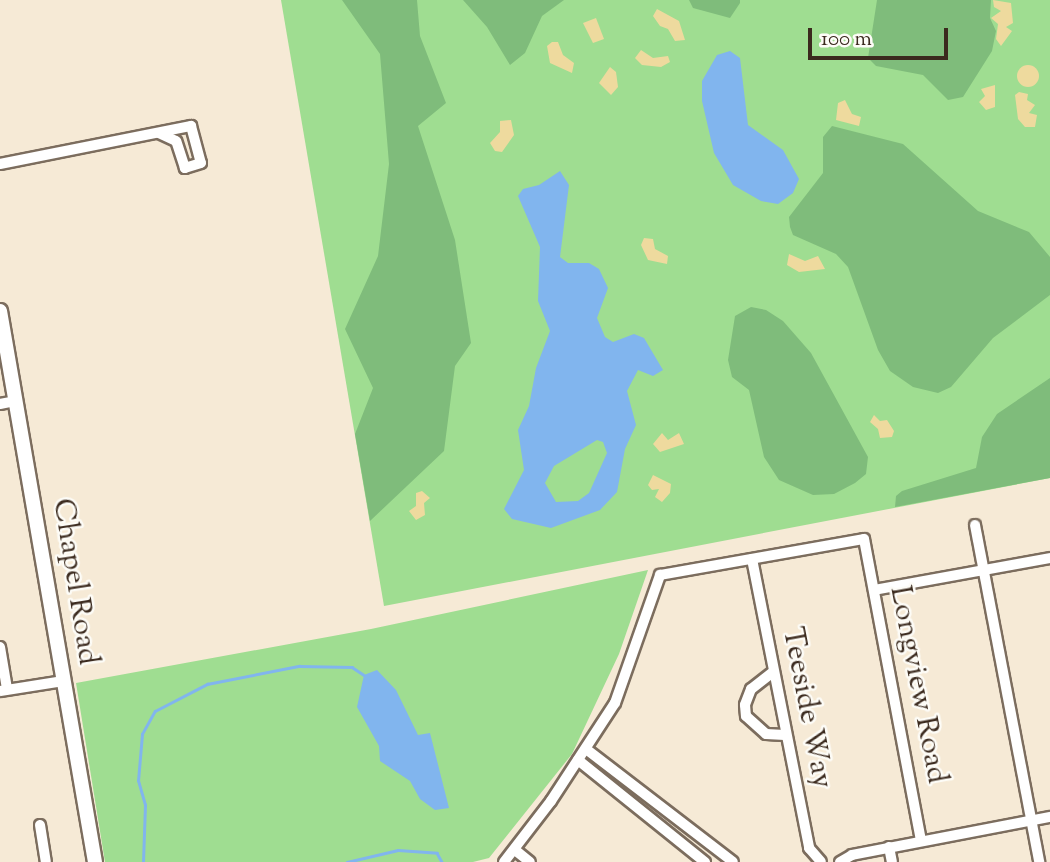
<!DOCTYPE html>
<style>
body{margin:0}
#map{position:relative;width:1050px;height:862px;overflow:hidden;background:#f6ead6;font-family:"Sorts Mill Goudy",serif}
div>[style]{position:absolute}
.green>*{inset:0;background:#9fdd91}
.forest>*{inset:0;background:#7fbc7b}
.sand>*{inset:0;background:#eeda9e}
.round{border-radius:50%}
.water>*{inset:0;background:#81b5ee}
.stream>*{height:2.5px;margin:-1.25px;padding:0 1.25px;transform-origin:1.25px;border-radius:1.25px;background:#81b5ee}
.roads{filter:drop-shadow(2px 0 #7c6d5e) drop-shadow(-2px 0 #7c6d5e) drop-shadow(0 2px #7c6d5e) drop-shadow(0 -2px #7c6d5e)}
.minor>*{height:10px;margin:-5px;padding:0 5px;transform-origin:5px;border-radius:5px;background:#fff}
.major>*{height:14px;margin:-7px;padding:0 7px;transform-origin:7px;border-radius:7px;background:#fff}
span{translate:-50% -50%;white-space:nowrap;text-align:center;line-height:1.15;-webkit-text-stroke:5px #fdfcf7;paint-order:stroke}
.street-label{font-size:30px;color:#3b2a1e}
.scale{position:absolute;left:808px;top:28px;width:140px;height:32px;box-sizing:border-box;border:4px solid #3b2a1e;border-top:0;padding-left:9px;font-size:21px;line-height:24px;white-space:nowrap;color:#3b2a1e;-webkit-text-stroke:5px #fdfcf7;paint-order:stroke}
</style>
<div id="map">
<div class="green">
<i style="clip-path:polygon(281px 0,1050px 0,1050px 478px,384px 606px)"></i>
<i style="clip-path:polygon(648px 570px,619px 654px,572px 754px,489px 858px,473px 862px,105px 862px,76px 683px,371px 629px)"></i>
</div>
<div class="forest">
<i style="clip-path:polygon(342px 0,417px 0,420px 36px,446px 103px,418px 126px,455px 240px,471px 343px,455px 366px,444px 451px,370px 521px,355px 434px,373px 388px,345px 329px,378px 256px,389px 164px,380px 54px)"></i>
<i style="clip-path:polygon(463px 0,564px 0,542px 16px,525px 53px,510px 65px,487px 27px)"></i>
<i style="clip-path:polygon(689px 0,740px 0,740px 3px,730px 18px,693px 8px)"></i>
<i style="clip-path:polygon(877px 0,991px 0,990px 18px,996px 31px,992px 51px,963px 97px,948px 100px,923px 75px,876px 66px,868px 58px)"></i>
<i style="clip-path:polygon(832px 126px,903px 144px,978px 211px,1029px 232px,1050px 257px,1050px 295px,993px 338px,951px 387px,938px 393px,913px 387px,890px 371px,878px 350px,848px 267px,836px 254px,793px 235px,790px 227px,789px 217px,823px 173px,823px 137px)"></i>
<i style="clip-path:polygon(751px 307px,766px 310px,783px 321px,811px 353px,868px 457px,866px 474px,855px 483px,834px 494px,813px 495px,779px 480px,764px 457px,749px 390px,732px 377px,728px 360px,735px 316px)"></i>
<i style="clip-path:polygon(1050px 378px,1050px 478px,895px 507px,896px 496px,902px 491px,976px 468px,982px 437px,997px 414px)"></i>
</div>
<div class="sand">
<i style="clip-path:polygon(993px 0,1011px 3px,1013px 23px,1006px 27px,1012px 31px,1001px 46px,996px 39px,998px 24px,991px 18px,1001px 11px,994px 7px)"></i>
<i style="clip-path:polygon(657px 9px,679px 21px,685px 40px,675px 41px,668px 29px,660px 26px,653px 16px)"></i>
<i style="clip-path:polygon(596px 18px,604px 39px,593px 43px,583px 23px)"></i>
<i style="clip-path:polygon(552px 42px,558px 42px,563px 55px,574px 63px,572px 73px,550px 63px,547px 46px)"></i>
<i style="clip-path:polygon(641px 50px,653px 58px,668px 56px,670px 62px,661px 67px,642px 65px,635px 58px)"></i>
<i class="round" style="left:1017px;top:65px;width:22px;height:22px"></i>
<i style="clip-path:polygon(610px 67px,616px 72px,618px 87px,611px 95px,599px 83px)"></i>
<i style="clip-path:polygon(995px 85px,995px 107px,986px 110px,979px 102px,985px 96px,981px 89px)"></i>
<i style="clip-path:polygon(1019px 92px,1028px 94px,1027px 100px,1035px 105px,1029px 113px,1037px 115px,1035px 127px,1025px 127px,1018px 119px,1015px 95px)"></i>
<i style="clip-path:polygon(845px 100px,852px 114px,861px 117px,859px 126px,836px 120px,838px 103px)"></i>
<i style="clip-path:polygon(511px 120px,514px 135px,502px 152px,495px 151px,490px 143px,500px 132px,500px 121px)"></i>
<i style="clip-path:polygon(644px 238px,653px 239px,655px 249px,668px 256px,667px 264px,648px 260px,641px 245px)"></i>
<i style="clip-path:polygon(789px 254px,805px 261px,818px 256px,825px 269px,799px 272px,787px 265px)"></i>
<i style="clip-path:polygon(874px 415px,880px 421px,887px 420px,894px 431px,892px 437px,880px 438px,878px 429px,870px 422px)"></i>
<i style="clip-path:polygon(662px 433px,668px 440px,679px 433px,684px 444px,660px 452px,653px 444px)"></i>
<i style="clip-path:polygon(653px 475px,671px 484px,670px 493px,662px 502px,655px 497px,659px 489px,652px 490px,648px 485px)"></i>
<i style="clip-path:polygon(422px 491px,430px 498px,424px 503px,425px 515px,416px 520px,409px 511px,416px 506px,416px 493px)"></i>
</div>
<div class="water">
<i style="clip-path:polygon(730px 51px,740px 58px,748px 125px,783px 150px,799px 179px,793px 193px,778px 204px,761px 201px,733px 185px,714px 153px,702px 101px,702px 81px,717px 55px)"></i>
<i style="clip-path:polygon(evenodd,560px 171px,569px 185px,560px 257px,568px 263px,589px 263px,599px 269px,608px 288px,597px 318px,605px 337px,613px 342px,634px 334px,644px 338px,663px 370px,653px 376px,638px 370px,627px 391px,636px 425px,625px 449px,617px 492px,600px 510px,551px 528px,512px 519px,504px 509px,524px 470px,518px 430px,529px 406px,536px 368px,550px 331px,538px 301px,540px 247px,518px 196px,523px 189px,539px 185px,560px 171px,597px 440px,603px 442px,607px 453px,589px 493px,578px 501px,556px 502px,545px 483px,554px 466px,597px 440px)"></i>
<i style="clip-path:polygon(377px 670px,396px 690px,418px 735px,430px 733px,449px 808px,435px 810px,420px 799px,410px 781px,380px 761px,379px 746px,357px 707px,364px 675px)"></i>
</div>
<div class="stream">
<i style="left:143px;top:862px;width:57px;rotate:-88deg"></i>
<i style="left:145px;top:805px;width:25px;rotate:-106deg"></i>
<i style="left:138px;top:781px;width:47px;rotate:-85.1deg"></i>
<i style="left:142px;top:734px;width:26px;rotate:-61deg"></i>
<i style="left:155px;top:711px;width:59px;rotate:-27.4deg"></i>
<i style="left:207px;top:684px;width:94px;rotate:-11.1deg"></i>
<i style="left:299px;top:666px;width:53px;rotate:1.1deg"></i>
<i style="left:352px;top:667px;width:14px;rotate:34deg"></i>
<i style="left:347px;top:862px;width:52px;rotate:-13.2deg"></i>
<i style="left:398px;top:850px;width:39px;rotate:4deg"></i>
<i style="left:437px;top:853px;width:10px;rotate:61deg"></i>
</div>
<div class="roads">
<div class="minor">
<i style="left:0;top:164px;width:195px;rotate:-11.3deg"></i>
<i style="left:191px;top:126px;width:38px;rotate:75deg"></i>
<i style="left:201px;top:163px;width:17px;rotate:163deg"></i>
<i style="left:185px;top:168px;width:28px;rotate:-108deg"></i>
<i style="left:176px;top:141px;width:19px;rotate:-155deg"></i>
<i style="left:0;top:404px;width:15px;rotate:-11deg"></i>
<i style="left:975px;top:525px;width:343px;rotate:79.2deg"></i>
<i style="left:752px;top:559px;width:295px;rotate:78.8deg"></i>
<i style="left:809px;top:848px;width:18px;rotate:49deg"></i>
<i style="left:874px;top:590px;width:179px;rotate:-10.3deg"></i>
<i style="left:0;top:647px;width:43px;rotate:80.5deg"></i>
<i style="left:773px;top:672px;width:28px;rotate:142deg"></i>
<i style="left:751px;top:689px;width:17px;rotate:111deg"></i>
<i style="left:745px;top:705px;width:11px;rotate:85deg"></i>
<i style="left:746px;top:716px;width:27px;rotate:42deg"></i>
<i style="left:766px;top:734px;width:19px;rotate:3deg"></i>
<i style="left:0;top:691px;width:64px;rotate:-9deg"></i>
<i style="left:586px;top:749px;width:185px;rotate:37.5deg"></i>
<i style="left:578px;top:760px;width:163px;rotate:38.8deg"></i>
<i style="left:40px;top:825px;width:37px;rotate:81deg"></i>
<i style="left:889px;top:847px;width:15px;rotate:79deg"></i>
<i style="left:515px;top:850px;width:19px;rotate:39deg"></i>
<i style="left:504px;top:862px;width:77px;rotate:-52.4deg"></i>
<i style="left:551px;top:801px;width:117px;rotate:-56.9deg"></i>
<i style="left:615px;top:703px;width:136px;rotate:-70.6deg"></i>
<i style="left:660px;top:575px;width:207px;rotate:-10deg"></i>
<i style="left:864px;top:539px;width:306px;rotate:79.3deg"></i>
<i style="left:840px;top:862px;width:14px;rotate:-30deg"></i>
<i style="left:852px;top:855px;width:202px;rotate:-10.9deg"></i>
</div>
<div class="major">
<i style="left:0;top:311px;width:559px;rotate:80.22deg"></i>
</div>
</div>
<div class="street-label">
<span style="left:74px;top:582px;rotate:81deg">Chapel Road</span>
<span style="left:917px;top:685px;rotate:79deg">Longview Road</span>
<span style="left:806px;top:708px;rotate:79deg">Teeside Way</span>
</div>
<div class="scale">100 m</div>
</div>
